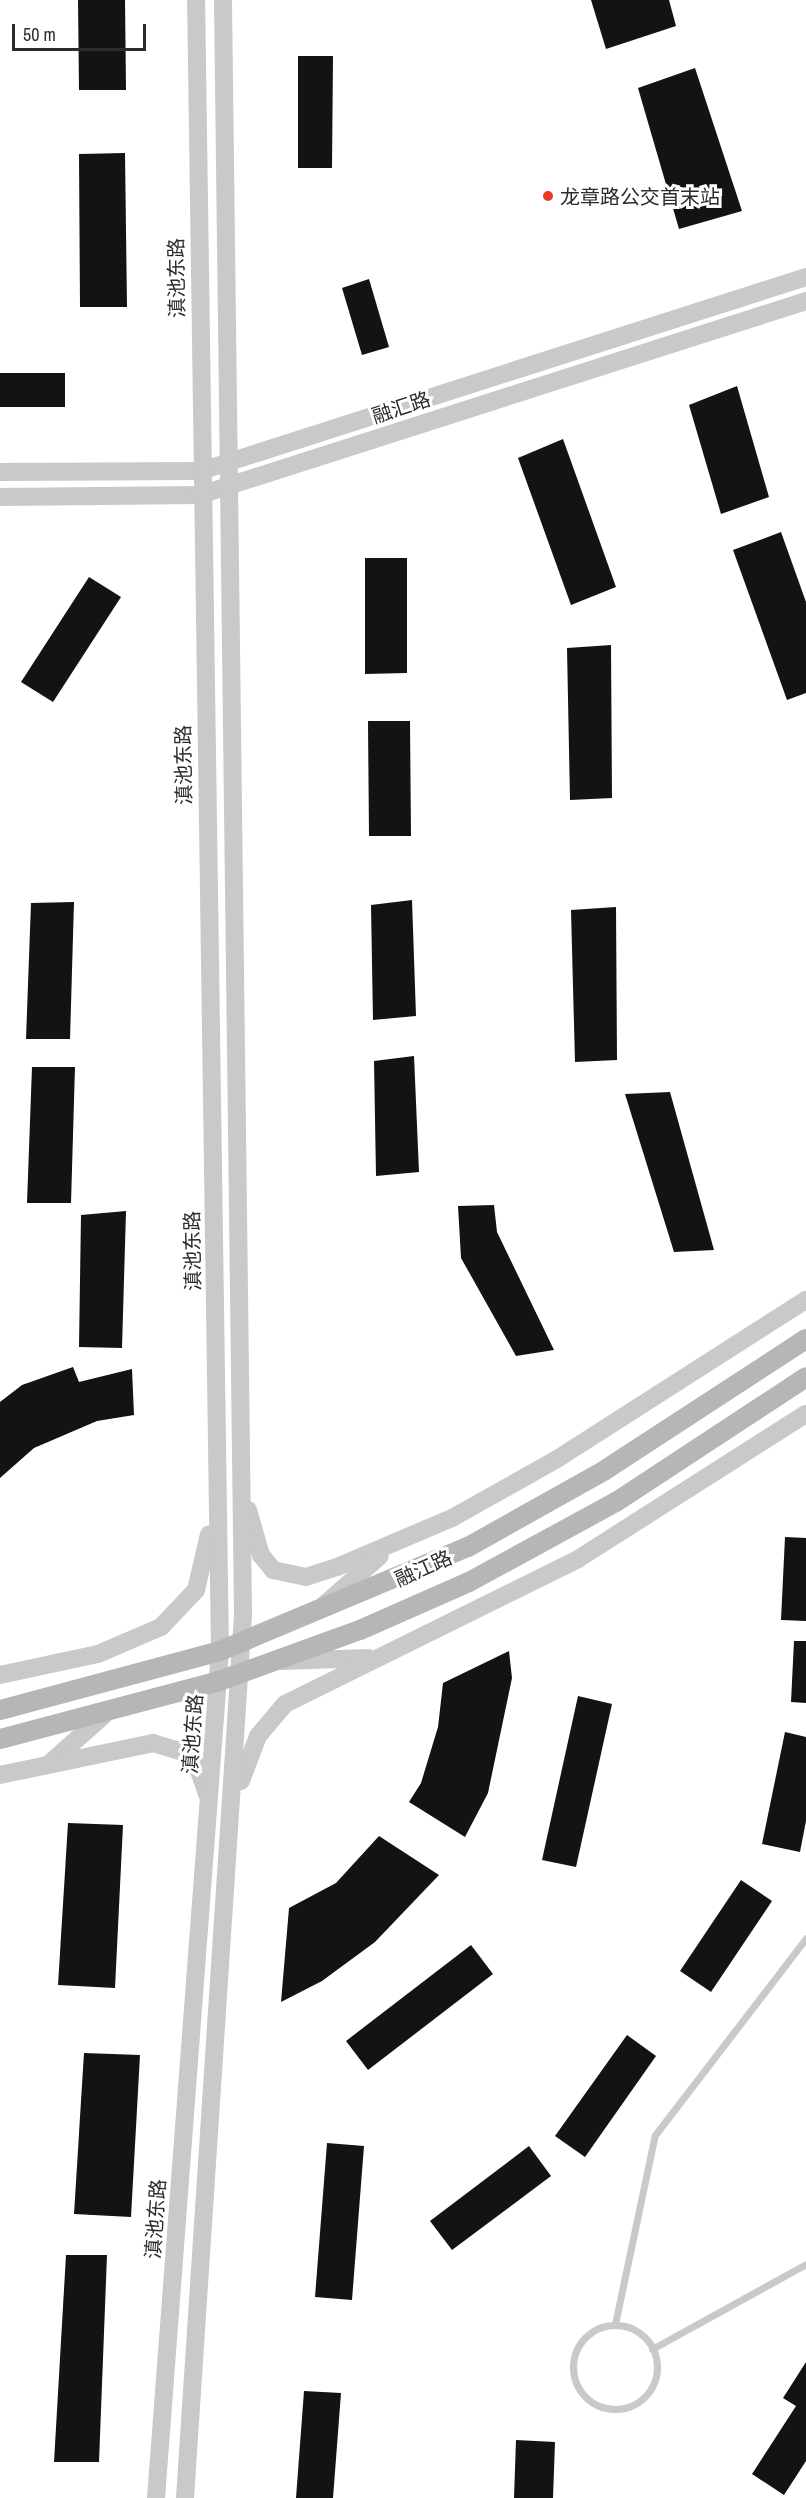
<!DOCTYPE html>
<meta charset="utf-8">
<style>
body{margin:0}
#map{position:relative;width:806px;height:2498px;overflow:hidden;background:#fff;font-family:"Archivo Narrow","Noto Sans SC",sans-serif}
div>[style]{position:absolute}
.building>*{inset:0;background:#131313}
.service>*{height:7px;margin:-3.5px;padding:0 3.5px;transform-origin:3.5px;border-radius:3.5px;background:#c9c9c9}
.service>.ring{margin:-3.5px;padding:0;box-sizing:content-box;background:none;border:7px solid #c9c9c9;border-radius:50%}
.tertiary>*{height:18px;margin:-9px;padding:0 9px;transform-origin:9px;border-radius:9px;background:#c9c9c9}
.secondary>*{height:20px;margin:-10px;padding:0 10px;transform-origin:10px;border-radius:10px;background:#b6b6b6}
.dots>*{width:16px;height:16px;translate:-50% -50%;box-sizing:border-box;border:3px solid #fff;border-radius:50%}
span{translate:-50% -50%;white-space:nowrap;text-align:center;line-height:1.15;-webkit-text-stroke:6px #fff;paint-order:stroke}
.poi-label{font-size:20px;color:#2c2c2c}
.left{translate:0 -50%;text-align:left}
.street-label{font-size:20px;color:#2c2c2c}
.scale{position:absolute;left:12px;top:24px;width:134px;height:27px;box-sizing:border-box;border:3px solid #2c2c2c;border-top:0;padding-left:8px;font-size:18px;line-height:21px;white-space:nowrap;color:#2c2c2c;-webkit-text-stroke:4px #fff;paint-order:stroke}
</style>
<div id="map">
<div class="building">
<i style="clip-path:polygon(78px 0,125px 0,126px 90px,79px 90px)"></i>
<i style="clip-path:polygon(591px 0,669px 0,676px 26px,606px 49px)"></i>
<i style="clip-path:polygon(298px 56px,333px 56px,332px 168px,298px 168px)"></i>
<i style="clip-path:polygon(695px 68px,742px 211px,679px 229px,638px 88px)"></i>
<i style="clip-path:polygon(125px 153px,127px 307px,80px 307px,79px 154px)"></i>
<i style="clip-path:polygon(369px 279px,389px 347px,362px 355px,342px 288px)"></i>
<i style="clip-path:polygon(0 373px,65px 373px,65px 407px,0 407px)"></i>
<i style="clip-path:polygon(737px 386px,769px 497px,721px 514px,689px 405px)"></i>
<i style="clip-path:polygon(563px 439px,616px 587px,571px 605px,518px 458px)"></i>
<i style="clip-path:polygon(781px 532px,806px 602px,806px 693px,787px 700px,733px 550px)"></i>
<i style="clip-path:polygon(365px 558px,407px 558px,407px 673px,365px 674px)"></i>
<i style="clip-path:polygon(89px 577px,121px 597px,53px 702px,21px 682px)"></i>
<i style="clip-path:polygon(611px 645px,612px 798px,570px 800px,567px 648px)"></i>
<i style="clip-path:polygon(368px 721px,410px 721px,411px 836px,369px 836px)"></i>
<i style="clip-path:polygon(412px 900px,416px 1016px,373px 1020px,371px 905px)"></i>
<i style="clip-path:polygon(74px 902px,70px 1039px,26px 1039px,31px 903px)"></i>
<i style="clip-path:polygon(616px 907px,617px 1060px,575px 1062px,571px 910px)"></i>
<i style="clip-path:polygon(414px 1056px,419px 1172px,376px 1176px,374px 1061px)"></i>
<i style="clip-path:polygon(32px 1067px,75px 1067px,71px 1203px,27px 1203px)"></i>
<i style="clip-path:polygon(670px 1092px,714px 1250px,674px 1252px,625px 1094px)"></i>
<i style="clip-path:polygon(494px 1205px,497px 1232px,554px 1350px,516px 1356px,461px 1258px,458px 1206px)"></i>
<i style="clip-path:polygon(126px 1211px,122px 1348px,79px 1347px,81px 1215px)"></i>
<i style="clip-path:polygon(73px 1367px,79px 1382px,132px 1369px,134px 1415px,97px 1421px,34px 1448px,0 1478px,0 1402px,22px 1385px)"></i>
<i style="clip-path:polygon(785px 1537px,806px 1538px,806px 1621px,781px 1620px)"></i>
<i style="clip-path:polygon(794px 1641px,806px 1641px,806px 1703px,791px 1702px)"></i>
<i style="clip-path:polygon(509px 1651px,512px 1678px,488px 1793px,465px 1837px,409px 1802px,421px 1783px,438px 1727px,443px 1683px)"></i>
<i style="clip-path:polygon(578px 1696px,612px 1704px,576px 1867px,542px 1860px)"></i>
<i style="clip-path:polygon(785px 1732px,806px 1737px,806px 1821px,800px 1852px,762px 1844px)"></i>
<i style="clip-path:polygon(68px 1823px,123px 1825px,115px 1988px,58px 1985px)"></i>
<i style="clip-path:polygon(379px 1836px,439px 1875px,375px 1942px,322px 1981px,281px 2002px,289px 1908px,336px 1883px)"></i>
<i style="clip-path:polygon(741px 1880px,772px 1901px,711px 1992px,680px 1971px)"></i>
<i style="clip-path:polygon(471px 1945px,493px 1974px,368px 2070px,346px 2041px)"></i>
<i style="clip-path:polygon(627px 2035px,656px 2056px,585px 2157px,555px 2136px)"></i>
<i style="clip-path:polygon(84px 2053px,140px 2055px,131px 2217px,74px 2214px)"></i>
<i style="clip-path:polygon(327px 2143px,364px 2146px,352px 2300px,315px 2297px)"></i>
<i style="clip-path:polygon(529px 2146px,551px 2176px,452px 2250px,430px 2221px)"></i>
<i style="clip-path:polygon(66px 2255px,107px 2255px,99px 2462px,54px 2462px)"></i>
<i style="clip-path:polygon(806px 2362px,806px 2461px,784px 2495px,752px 2474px,796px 2406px,783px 2398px)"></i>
<i style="clip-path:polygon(304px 2391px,341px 2393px,333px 2498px,296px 2498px)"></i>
<i style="clip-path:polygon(516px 2440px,555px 2442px,553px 2498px,514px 2498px)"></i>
</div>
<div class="service">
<i style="left:615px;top:2324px;width:193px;rotate:-78.1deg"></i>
<i style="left:655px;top:2135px;width:248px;rotate:-52.5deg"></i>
<i class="ring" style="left:573px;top:2325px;width:77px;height:77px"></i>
<i style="left:652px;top:2349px;width:176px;rotate:-28.9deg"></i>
</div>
<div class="tertiary">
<i style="left:0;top:472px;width:201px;rotate:-0.3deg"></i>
<i style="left:201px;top:471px;width:635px;rotate:-17.78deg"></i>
<i style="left:0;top:497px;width:200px;rotate:-0.6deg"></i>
<i style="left:200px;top:495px;width:636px;rotate:-17.75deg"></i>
<i style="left:248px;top:1510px;width:47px;rotate:73.9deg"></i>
<i style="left:261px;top:1555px;width:19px;rotate:51deg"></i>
<i style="left:273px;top:1570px;width:34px;rotate:12deg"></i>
<i style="left:306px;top:1577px;width:33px;rotate:-18deg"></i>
<i style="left:337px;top:1567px;width:125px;rotate:-23.1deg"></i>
<i style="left:452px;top:1518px;width:120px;rotate:-29.3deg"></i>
<i style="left:557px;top:1459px;width:295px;rotate:-32.6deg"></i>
<i style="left:324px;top:1605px;width:74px;rotate:-41.2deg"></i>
<i style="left:282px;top:1661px;width:86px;rotate:-2deg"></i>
<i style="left:0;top:1675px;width:100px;rotate:-12.1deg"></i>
<i style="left:98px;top:1654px;width:69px;rotate:-23.2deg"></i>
<i style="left:161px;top:1627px;width:51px;rotate:-46.6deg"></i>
<i style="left:196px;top:1590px;width:57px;rotate:-76.9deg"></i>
<i style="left:50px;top:1763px;width:72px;rotate:-41.6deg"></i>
<i style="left:0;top:1775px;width:156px;rotate:-11.8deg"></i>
<i style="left:153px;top:1743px;width:34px;rotate:17deg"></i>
<i style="left:186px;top:1753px;width:16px;rotate:47deg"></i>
<i style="left:197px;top:1765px;width:31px;rotate:71deg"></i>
<i style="left:241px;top:1781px;width:48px;rotate:-69.3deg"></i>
<i style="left:258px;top:1736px;width:42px;rotate:-49.8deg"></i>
<i style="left:285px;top:1704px;width:327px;rotate:-26.3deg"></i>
<i style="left:578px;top:1559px;width:270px;rotate:-32.5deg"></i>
<i style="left:156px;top:2498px;width:849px;rotate:-85.68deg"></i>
<i style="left:220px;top:1651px;width:1651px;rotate:-90.83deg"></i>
<i style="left:185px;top:2498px;width:885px;rotate:-86.24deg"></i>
<i style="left:243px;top:1615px;width:1615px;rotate:-90.71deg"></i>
</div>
<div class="secondary">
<i style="left:0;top:1710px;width:228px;rotate:-15deg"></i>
<i style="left:220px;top:1651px;width:269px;rotate:-22.8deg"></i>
<i style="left:468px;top:1547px;width:157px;rotate:-29.3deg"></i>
<i style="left:605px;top:1470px;width:240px;rotate:-33.1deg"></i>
<i style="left:0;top:1739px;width:227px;rotate:-14.8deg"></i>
<i style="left:219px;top:1681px;width:150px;rotate:-19.9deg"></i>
<i style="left:360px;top:1630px;width:119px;rotate:-23.8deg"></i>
<i style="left:469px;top:1582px;width:167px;rotate:-28.6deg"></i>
<i style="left:616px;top:1502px;width:227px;rotate:-33.3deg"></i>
</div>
<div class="dots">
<i style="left:548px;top:196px;background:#ec3625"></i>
</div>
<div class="poi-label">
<span class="left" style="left:560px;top:196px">龙章路公交首末站</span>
</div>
<div class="street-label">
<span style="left:176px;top:278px;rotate:-91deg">滇池东路</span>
<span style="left:401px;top:407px;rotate:-18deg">融汇路</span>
<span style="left:183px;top:765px;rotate:-91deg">滇池东路</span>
<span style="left:192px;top:1251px;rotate:-91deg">滇池东路</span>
<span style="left:423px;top:1568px;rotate:-24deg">融江路</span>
<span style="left:192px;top:1734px;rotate:-86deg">滇池东路</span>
<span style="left:155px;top:2219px;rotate:-86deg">滇池东路</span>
</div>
<div class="scale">50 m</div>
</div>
